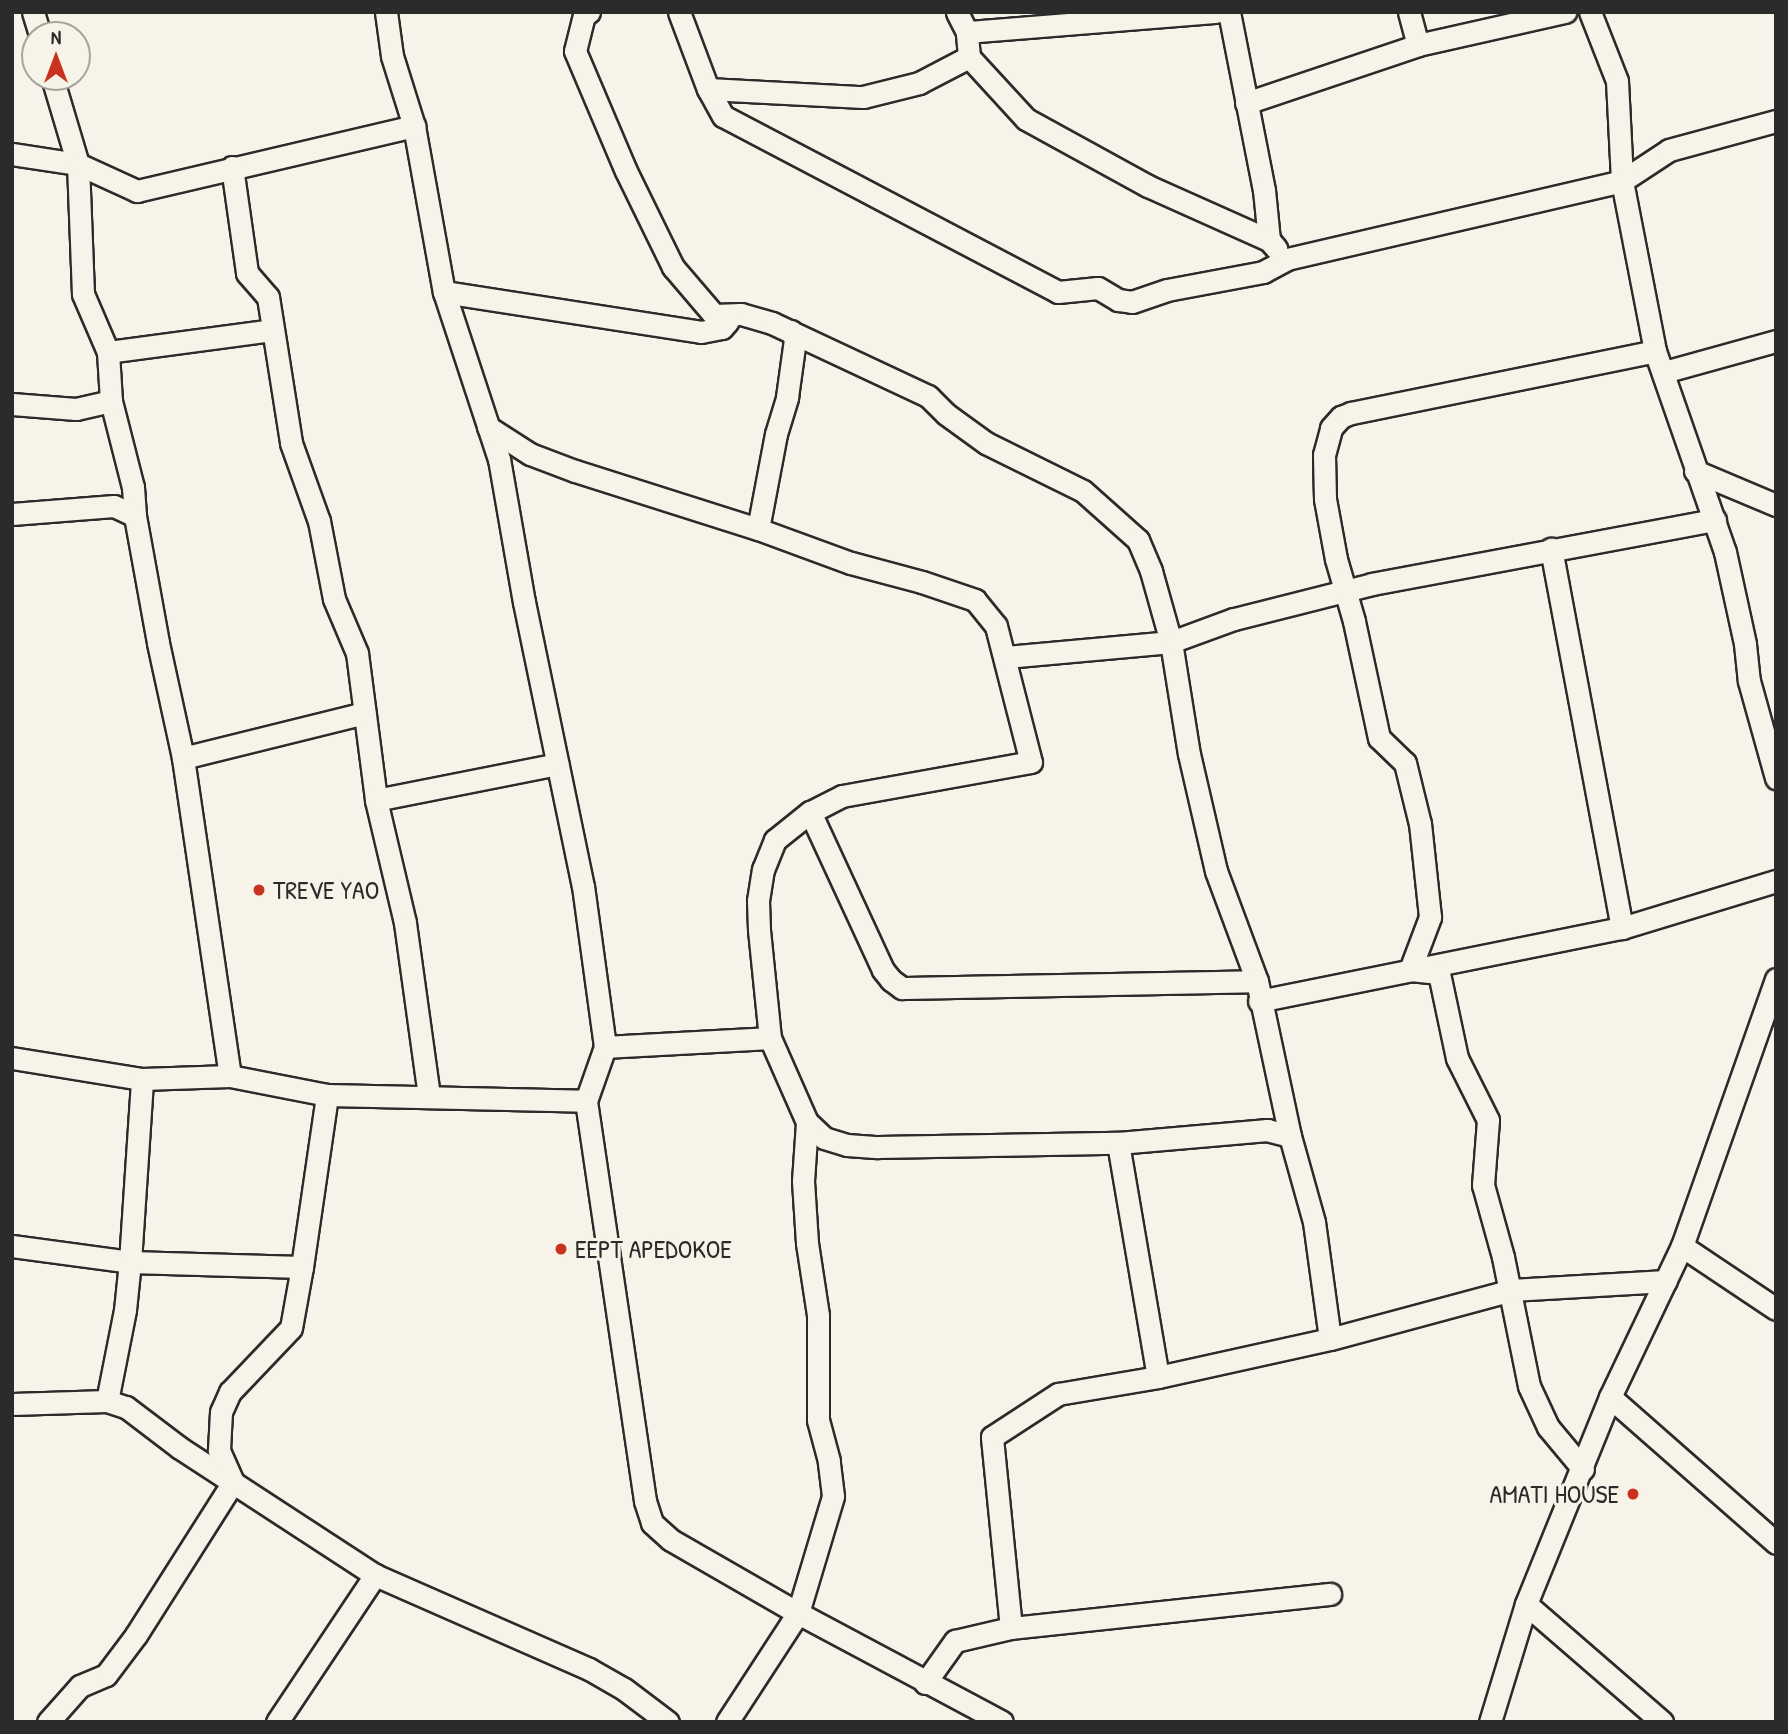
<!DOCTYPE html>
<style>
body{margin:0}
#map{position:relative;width:1788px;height:1734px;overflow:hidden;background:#f7f3e8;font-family:"Patrick Hand",sans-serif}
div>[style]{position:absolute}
.roads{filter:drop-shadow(2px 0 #2b2b2b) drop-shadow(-2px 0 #2b2b2b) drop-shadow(0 2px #2b2b2b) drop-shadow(0 -2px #2b2b2b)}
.minor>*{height:21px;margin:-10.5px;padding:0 10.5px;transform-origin:10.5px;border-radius:10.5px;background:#f7f3e8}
.dots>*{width:19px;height:19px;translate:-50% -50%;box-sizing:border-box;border:4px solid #f7f3e8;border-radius:50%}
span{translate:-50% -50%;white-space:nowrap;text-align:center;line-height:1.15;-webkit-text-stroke:6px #f7f3e8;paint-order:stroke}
.poi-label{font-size:26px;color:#2b2b2b}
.left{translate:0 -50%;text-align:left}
.right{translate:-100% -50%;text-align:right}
.frame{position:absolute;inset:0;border:14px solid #2b2b2b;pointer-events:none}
.north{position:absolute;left:21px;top:21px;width:70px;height:70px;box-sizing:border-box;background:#f7f3e8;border:2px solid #a5a39c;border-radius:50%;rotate:0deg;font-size:19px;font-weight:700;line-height:28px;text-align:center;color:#2b2b2b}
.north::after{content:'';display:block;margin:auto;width:24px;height:32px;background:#c8321e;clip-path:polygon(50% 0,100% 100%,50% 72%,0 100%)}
</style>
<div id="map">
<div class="roads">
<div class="minor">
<i style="left:33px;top:12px;width:24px;rotate:73deg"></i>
<i style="left:386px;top:12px;width:44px;rotate:82.2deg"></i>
<i style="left:392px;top:56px;width:73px;rotate:72.6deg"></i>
<i style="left:414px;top:126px;width:169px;rotate:79.8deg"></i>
<i style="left:444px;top:292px;width:176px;rotate:71.8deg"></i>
<i style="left:499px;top:459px;width:145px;rotate:80.1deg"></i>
<i style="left:524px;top:602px;width:290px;rotate:78.3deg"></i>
<i style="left:583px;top:886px;width:162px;rotate:82.2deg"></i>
<i style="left:605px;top:1047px;width:57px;rotate:109.4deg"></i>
<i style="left:586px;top:1101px;width:404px;rotate:81.6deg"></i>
<i style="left:645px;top:1501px;width:23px;rotate:72deg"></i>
<i style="left:652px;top:1523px;width:25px;rotate:42deg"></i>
<i style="left:671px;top:1540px;width:146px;rotate:29.9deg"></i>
<i style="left:798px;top:1613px;width:231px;rotate:28.1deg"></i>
<i style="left:589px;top:12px;width:6px;rotate:149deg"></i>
<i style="left:584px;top:15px;width:37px;rotate:104deg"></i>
<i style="left:575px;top:51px;width:130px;rotate:67deg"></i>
<i style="left:626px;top:171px;width:107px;rotate:63.9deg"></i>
<i style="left:673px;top:267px;width:63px;rotate:49.5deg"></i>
<i style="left:714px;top:315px;width:27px;rotate:-2deg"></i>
<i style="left:741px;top:314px;width:32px;rotate:16deg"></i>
<i style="left:772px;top:323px;width:172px;rotate:25.1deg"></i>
<i style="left:928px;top:396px;width:25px;rotate:45deg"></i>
<i style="left:946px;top:414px;width:49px;rotate:35.9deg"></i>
<i style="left:986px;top:443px;width:108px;rotate:26.3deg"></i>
<i style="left:1083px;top:491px;width:74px;rotate:41.7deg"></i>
<i style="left:1138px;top:540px;width:34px;rotate:67deg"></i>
<i style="left:1151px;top:571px;width:74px;rotate:74.3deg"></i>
<i style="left:1171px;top:642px;width:113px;rotate:80.9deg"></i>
<i style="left:1189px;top:754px;width:120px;rotate:77deg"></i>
<i style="left:1216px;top:871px;width:117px;rotate:69.6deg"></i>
<i style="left:1257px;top:981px;width:158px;rotate:78deg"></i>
<i style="left:1290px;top:1136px;width:89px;rotate:74.4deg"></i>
<i style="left:1314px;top:1222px;width:118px;rotate:82.2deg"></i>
<i style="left:679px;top:12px;width:82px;rotate:69.4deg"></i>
<i style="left:708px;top:89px;width:31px;rotate:61deg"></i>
<i style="left:723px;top:116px;width:378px;rotate:27.7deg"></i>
<i style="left:1058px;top:292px;width:40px;rotate:-5.7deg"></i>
<i style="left:1098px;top:288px;width:23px;rotate:31deg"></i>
<i style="left:1118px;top:300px;width:14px;rotate:8deg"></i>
<i style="left:1132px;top:302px;width:37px;rotate:-19deg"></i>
<i style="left:1167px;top:290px;width:98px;rotate:-10.6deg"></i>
<i style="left:1263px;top:272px;width:27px;rotate:-28deg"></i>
<i style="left:1287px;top:259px;width:344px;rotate:-13.1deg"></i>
<i style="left:1622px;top:181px;width:56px;rotate:-33.4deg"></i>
<i style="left:1669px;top:150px;width:111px;rotate:-15.2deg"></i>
<i style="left:1229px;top:12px;width:181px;rotate:78.9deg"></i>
<i style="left:1264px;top:190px;width:50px;rotate:84.3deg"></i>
<i style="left:1269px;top:240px;width:11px;rotate:49deg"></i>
<i style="left:1409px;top:12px;width:34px;rotate:75deg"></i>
<i style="left:1590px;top:12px;width:74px;rotate:68.6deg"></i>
<i style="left:1617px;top:81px;width:100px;rotate:87.1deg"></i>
<i style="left:1622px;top:181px;width:173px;rotate:79deg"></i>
<i style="left:1655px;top:351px;width:213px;rotate:70.8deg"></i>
<i style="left:1725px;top:552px;width:94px;rotate:77.7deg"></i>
<i style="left:1745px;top:644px;width:37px;rotate:84deg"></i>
<i style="left:1749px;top:681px;width:101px;rotate:74.4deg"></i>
<i style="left:967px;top:32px;width:250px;rotate:-4.6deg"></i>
<i style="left:969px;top:57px;width:84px;rotate:47.4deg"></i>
<i style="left:1026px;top:119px;width:139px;rotate:28.8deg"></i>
<i style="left:1148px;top:186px;width:133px;rotate:24.1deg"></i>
<i style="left:52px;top:77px;width:91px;rotate:73.4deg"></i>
<i style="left:78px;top:164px;width:130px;rotate:87.8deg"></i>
<i style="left:83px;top:294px;width:63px;rotate:66.7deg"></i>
<i style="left:108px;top:352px;width:49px;rotate:86.5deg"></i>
<i style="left:111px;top:401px;width:89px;rotate:75.7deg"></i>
<i style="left:133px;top:487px;width:29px;rotate:86deg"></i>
<i style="left:135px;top:516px;width:129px;rotate:79.7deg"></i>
<i style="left:158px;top:643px;width:118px;rotate:77.7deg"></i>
<i style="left:183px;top:758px;width:321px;rotate:81.6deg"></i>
<i style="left:708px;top:89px;width:155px;rotate:3deg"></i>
<i style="left:863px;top:97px;width:58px;rotate:-14deg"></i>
<i style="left:919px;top:83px;width:56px;rotate:-27.5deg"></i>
<i style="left:969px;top:57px;width:25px;rotate:-95deg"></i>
<i style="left:967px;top:32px;width:22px;rotate:-117deg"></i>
<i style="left:1246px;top:103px;width:182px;rotate:-18.6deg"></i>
<i style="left:1418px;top:45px;width:151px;rotate:-12.7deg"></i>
<i style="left:12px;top:154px;width:67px;rotate:8.6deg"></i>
<i style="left:78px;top:164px;width:65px;rotate:24.6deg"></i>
<i style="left:137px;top:191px;width:285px;rotate:-13.2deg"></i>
<i style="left:232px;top:167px;width:107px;rotate:81.9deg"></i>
<i style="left:247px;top:273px;width:32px;rotate:49deg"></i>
<i style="left:268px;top:297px;width:148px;rotate:81deg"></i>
<i style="left:291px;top:443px;width:83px;rotate:70.3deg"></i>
<i style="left:319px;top:521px;width:79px;rotate:79.1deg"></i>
<i style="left:334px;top:599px;width:59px;rotate:66.9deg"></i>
<i style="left:357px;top:653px;width:148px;rotate:82.6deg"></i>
<i style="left:376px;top:800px;width:126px;rotate:76.7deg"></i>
<i style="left:405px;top:923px;width:174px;rotate:82.1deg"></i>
<i style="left:444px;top:292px;width:260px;rotate:8.8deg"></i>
<i style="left:701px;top:332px;width:21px;rotate:-11deg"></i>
<i style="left:722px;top:328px;width:8px;rotate:-50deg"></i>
<i style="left:727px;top:322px;width:7px;rotate:-90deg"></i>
<i style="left:727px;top:315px;width:4px;rotate:180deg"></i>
<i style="left:108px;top:352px;width:166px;rotate:-7.6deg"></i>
<i style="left:1664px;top:372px;width:116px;rotate:-15.5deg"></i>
<i style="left:12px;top:404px;width:64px;rotate:4.5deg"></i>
<i style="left:76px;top:409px;width:36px;rotate:-13deg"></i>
<i style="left:488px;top:427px;width:50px;rotate:32.7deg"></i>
<i style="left:530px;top:454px;width:48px;rotate:20.7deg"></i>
<i style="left:575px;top:471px;width:192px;rotate:17.6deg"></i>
<i style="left:758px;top:529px;width:99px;rotate:20.1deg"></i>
<i style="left:851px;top:563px;width:73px;rotate:15deg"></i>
<i style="left:922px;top:582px;width:56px;rotate:18.8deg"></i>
<i style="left:975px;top:600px;width:33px;rotate:51deg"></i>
<i style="left:996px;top:626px;width:140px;rotate:75.6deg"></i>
<i style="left:1031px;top:762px;width:192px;rotate:169.8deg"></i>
<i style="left:842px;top:796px;width:36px;rotate:153deg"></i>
<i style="left:810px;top:812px;width:45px;rotate:141.3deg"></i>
<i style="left:775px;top:840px;width:31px;rotate:112deg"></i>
<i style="left:763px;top:869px;width:32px;rotate:99deg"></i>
<i style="left:758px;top:901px;width:29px;rotate:88deg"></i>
<i style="left:759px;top:930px;width:109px;rotate:84.2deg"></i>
<i style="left:770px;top:1038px;width:92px;rotate:66.2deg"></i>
<i style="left:807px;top:1122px;width:23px;rotate:43deg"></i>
<i style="left:824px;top:1138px;width:24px;rotate:17deg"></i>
<i style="left:847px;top:1145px;width:31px;rotate:4deg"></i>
<i style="left:878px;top:1147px;width:240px;rotate:-1deg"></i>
<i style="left:1118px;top:1143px;width:150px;rotate:-5deg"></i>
<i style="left:1267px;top:1130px;width:24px;rotate:15deg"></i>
<i style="left:1695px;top:471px;width:88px;rotate:22.8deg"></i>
<i style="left:12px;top:514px;width:102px;rotate:-4.5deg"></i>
<i style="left:114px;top:506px;width:23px;rotate:25deg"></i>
<i style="left:758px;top:529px;width:97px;rotate:-79.3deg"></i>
<i style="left:776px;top:434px;width:39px;rotate:-73deg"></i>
<i style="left:787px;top:397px;width:59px;rotate:-82.1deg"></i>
<i style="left:795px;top:339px;width:9px;rotate:-117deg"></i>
<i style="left:1006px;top:657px;width:166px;rotate:-5.2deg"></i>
<i style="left:1171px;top:642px;width:67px;rotate:-20.1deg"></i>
<i style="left:1234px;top:619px;width:142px;rotate:-14.2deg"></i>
<i style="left:1372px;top:584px;width:349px;rotate:-10.6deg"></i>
<i style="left:183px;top:758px;width:187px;rotate:-13.9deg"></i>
<i style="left:376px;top:800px;width:185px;rotate:-11.2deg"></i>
<i style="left:810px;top:812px;width:174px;rotate:65.2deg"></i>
<i style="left:883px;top:970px;width:13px;rotate:51deg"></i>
<i style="left:891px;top:980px;width:14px;rotate:36deg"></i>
<i style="left:902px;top:988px;width:355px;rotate:-1.1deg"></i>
<i style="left:1622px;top:928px;width:161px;rotate:-17deg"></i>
<i style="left:1259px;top:1001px;width:370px;rotate:-11.4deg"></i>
<i style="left:1622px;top:928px;width:386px;rotate:-100.6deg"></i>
<i style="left:605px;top:1047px;width:165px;rotate:-3.1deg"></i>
<i style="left:12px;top:1058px;width:132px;rotate:9.2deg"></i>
<i style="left:142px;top:1079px;width:88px;rotate:-2deg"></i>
<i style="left:230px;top:1076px;width:99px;rotate:11.1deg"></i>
<i style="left:327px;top:1095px;width:259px;rotate:1.3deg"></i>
<i style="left:1118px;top:1143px;width:237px;rotate:80.3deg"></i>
<i style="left:12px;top:1246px;width:119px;rotate:7.7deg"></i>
<i style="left:130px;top:1262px;width:172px;rotate:1.7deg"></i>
<i style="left:302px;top:1267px;width:174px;rotate:-81.7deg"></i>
<i style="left:1682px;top:1246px;width:113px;rotate:33.8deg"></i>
<i style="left:1610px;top:1397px;width:221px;rotate:41.3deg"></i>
<i style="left:107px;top:1401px;width:93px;rotate:-78.8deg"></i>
<i style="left:125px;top:1310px;width:48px;rotate:-84.1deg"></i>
<i style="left:130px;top:1262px;width:183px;rotate:-86.2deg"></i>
<i style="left:12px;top:1404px;width:95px;rotate:-1.8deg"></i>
<i style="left:107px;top:1401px;width:20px;rotate:18deg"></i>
<i style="left:126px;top:1407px;width:68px;rotate:37.2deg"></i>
<i style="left:180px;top:1448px;width:233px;rotate:33.1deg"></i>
<i style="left:375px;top:1575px;width:234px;rotate:23.7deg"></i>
<i style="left:589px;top:1669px;width:40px;rotate:29.7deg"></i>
<i style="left:624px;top:1689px;width:55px;rotate:36.9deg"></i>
<i style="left:1583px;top:1469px;width:55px;rotate:-129.8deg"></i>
<i style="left:1548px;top:1427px;width:45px;rotate:-114.9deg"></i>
<i style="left:1529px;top:1386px;width:132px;rotate:-101.4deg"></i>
<i style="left:1503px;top:1257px;width:75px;rotate:-105.5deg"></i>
<i style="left:1483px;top:1185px;width:65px;rotate:-85.6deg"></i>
<i style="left:1488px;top:1120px;width:69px;rotate:-116.6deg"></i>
<i style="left:1457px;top:1058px;width:87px;rotate:-102deg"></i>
<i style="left:1439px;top:973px;width:29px;rotate:-174deg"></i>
<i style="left:1410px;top:970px;width:57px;rotate:-69.3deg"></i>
<i style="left:1430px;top:917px;width:94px;rotate:-96.1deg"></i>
<i style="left:1420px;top:824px;width:63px;rotate:-103.8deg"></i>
<i style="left:1405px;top:763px;width:36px;rotate:-136deg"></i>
<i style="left:1379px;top:738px;width:120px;rotate:-102.1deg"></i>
<i style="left:1354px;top:621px;width:65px;rotate:-106.2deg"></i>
<i style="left:1336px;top:559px;width:61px;rotate:-100.4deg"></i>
<i style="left:1325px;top:499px;width:44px;rotate:-91.3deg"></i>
<i style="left:1324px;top:455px;width:28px;rotate:-75deg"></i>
<i style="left:1331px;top:428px;width:15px;rotate:-48deg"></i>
<i style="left:1341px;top:417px;width:11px;rotate:-22deg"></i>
<i style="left:1351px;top:413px;width:310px;rotate:-11.5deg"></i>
<i style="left:1526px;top:1604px;width:180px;rotate:40.9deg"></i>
<i style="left:1011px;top:1628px;width:192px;rotate:-95.7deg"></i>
<i style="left:992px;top:1437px;width:79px;rotate:-33.1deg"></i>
<i style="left:1058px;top:1394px;width:101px;rotate:-9.6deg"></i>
<i style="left:1158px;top:1377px;width:176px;rotate:-12.5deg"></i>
<i style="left:1330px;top:1339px;width:188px;rotate:-15.1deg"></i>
<i style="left:1511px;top:1290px;width:155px;rotate:-3.3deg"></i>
<i style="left:925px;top:1683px;width:52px;rotate:-54.5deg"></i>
<i style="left:955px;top:1641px;width:57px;rotate:-13.1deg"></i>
<i style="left:1011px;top:1628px;width:321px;rotate:-6.1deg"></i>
<i style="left:48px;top:1722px;width:48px;rotate:-48.4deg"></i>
<i style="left:80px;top:1686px;width:28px;rotate:-23deg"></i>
<i style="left:106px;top:1675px;width:50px;rotate:-53.1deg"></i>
<i style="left:136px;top:1635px;width:181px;rotate:-57.6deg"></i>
<i style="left:233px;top:1482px;width:35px;rotate:-114deg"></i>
<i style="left:219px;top:1450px;width:38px;rotate:-87deg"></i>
<i style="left:221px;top:1412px;width:22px;rotate:-66deg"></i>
<i style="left:230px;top:1392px;width:88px;rotate:-46.4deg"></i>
<i style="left:291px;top:1328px;width:62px;rotate:-79.8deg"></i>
<i style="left:277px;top:1722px;width:177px;rotate:-56.3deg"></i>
<i style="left:727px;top:1722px;width:130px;rotate:-56.9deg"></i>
<i style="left:798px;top:1613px;width:122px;rotate:-73.3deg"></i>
<i style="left:833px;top:1496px;width:35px;rotate:-97deg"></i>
<i style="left:829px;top:1461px;width:42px;rotate:-105deg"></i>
<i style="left:818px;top:1420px;width:105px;rotate:-90deg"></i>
<i style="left:818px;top:1315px;width:73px;rotate:-98.7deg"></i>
<i style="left:807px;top:1243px;width:62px;rotate:-93.7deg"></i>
<i style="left:803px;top:1181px;width:59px;rotate:-86.1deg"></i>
<i style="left:1490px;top:1722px;width:123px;rotate:-73deg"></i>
<i style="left:1526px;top:1604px;width:223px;rotate:-67.9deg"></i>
<i style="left:1610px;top:1397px;width:167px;rotate:-64.5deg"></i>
<i style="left:1682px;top:1246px;width:283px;rotate:-70.6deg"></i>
</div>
</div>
<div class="dots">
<i style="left:259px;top:890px;background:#c8321e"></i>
<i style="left:561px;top:1249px;background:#c8321e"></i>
<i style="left:1633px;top:1494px;background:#c8321e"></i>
</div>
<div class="poi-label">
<span class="left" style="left:273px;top:890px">TREVE YAO</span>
<span class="left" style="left:575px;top:1249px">EEPT APEDOKOE</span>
<span class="right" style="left:1619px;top:1494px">AMATI HOUSE</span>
</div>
<div class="frame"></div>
<div class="north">N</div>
</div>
